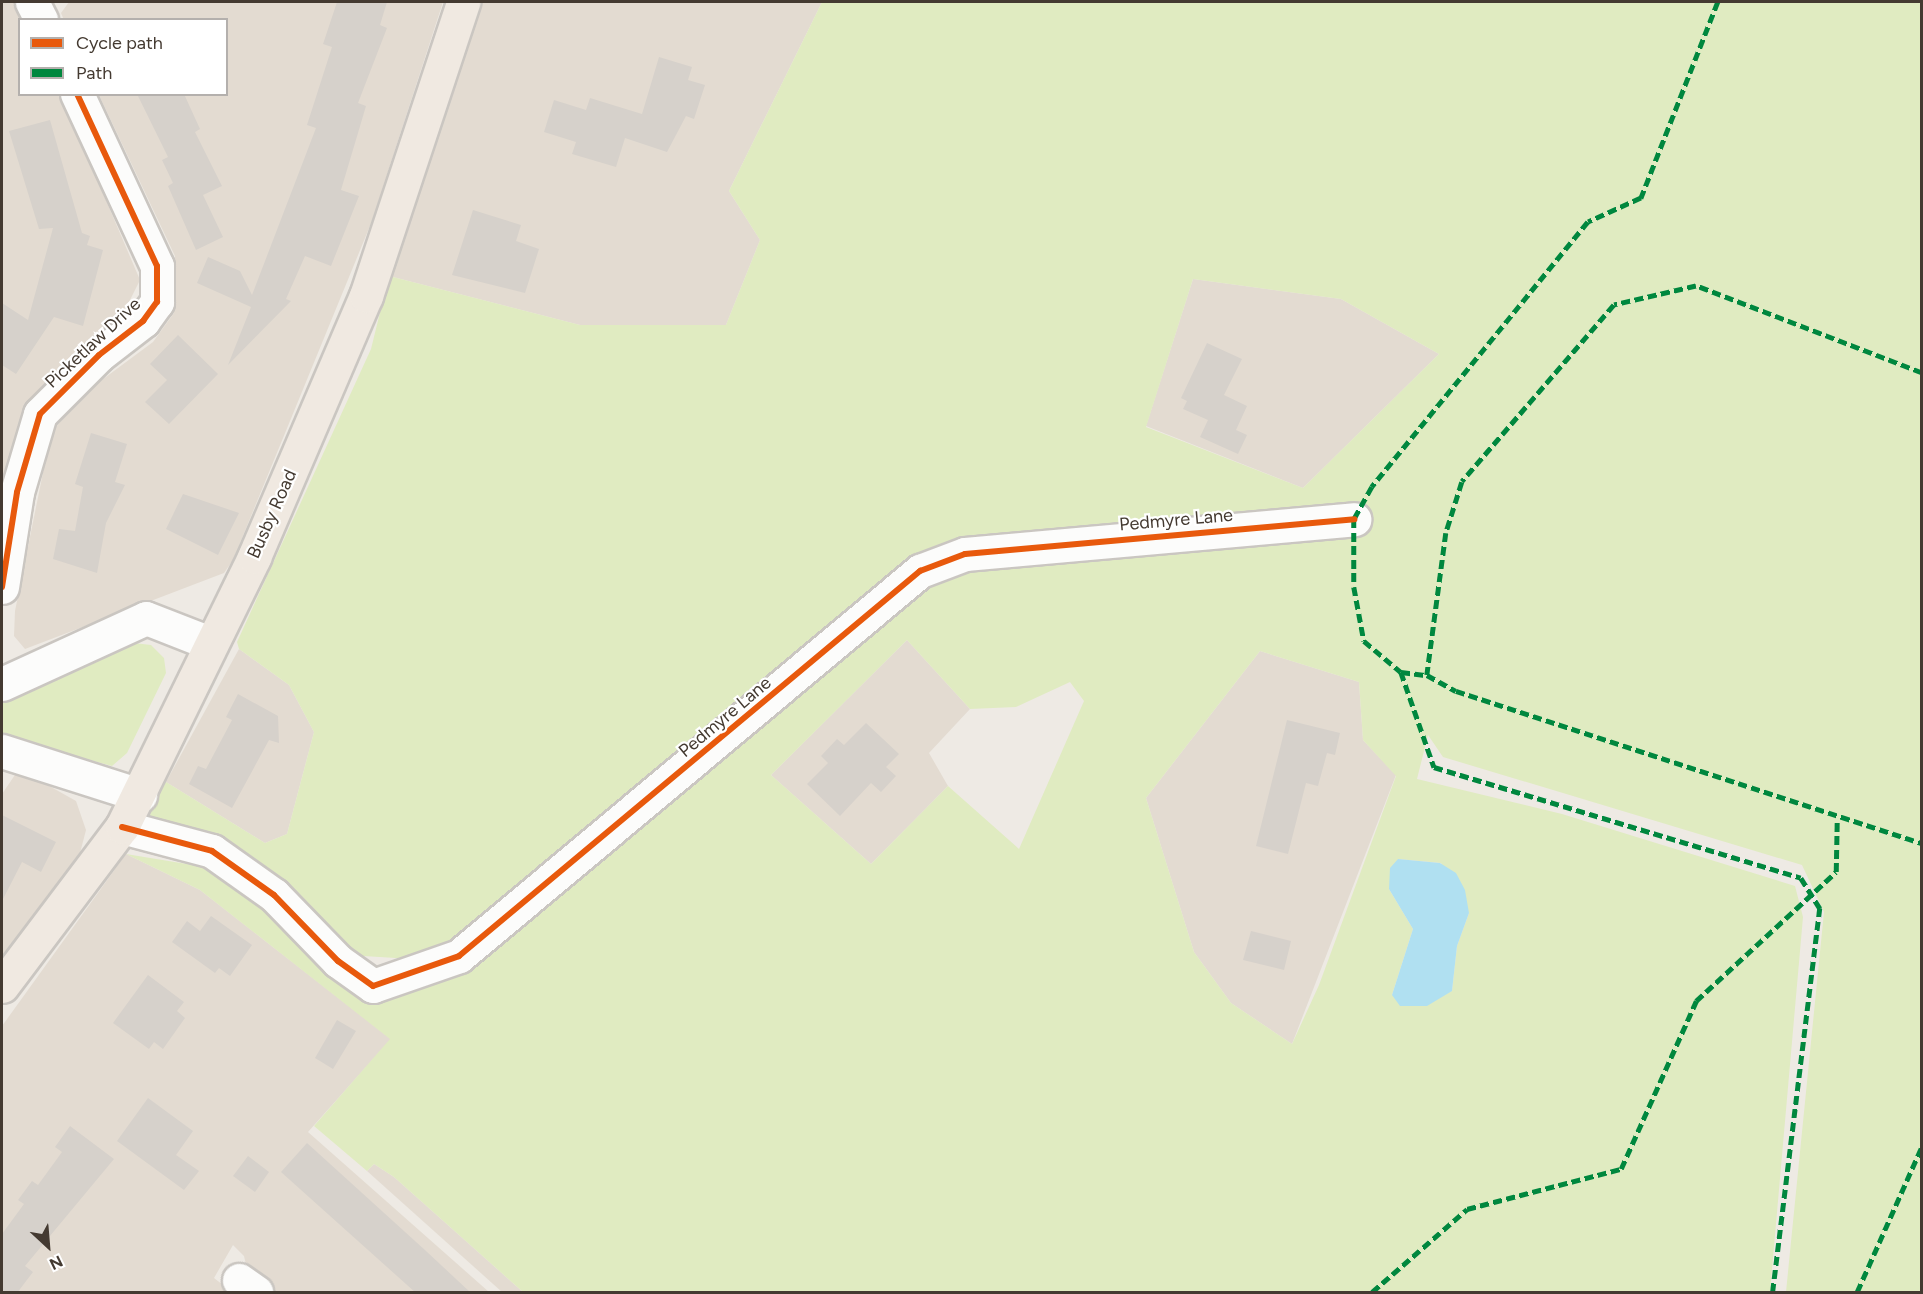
<!DOCTYPE html>
<style>
body{margin:0}
#map{position:relative;width:1923px;height:1294px;overflow:hidden;background:#eeeae4;font-family:Figtree,sans-serif}
div>[style]{position:absolute}
.residential>*{inset:0;background:#e3dbd1}
.green>*{inset:0;background:#e0ebc1}
.water>*{inset:0;background:#b0e0f1}
.building>*{inset:0;background:#d6d1cb}
.roads{filter:drop-shadow(2px 0 #cac6c1) drop-shadow(-2px 0 #cac6c1) drop-shadow(0 2px #cac6c1) drop-shadow(0 -2px #cac6c1)}
.minor>*{height:33px;margin:-16.5px;padding:0 16.5px;transform-origin:16.5px;border-radius:16.5px;background:#fcfcfb}
.major>*{height:33px;margin:-16.5px;padding:0 16.5px;transform-origin:16.5px;border-radius:16.5px;background:#f0e9e1}
.quiet>*{height:4.5px;margin-top:-2.25px;transform-origin:0;background:repeating-linear-gradient(90deg,#00873e 0 9px,transparent 0 13.5px)}
.cycleway>*{height:6px;margin:-3px;padding:0 3px;transform-origin:3px;border-radius:3px;background:#e8590c}
span{translate:-50% -50%;white-space:nowrap;text-align:center;line-height:1.15;-webkit-text-stroke:4.5px #fff;paint-order:stroke}
.street-label{font-size:18px;color:#443a31}
.frame{position:absolute;inset:0;border:3px solid #443a31;pointer-events:none}
.legend{position:absolute;left:18px;top:18px;width:210px;height:78px;box-sizing:border-box;background:#fff;border:2px solid #b4b0ad;margin:0;padding:8px 10px;list-style:none;font-size:18px;color:#443a31}
.legend li{display:flex;align-items:center;gap:12px;height:30px}
.legend b{width:30px;border:2px solid #b4b0ad}
.north{position:absolute;left:18px;top:1216px;width:60px;height:60px;-webkit-text-stroke:4px #fff;paint-order:stroke;rotate:154deg;font-size:16px;font-weight:700;line-height:24px;text-align:center;color:#443a31}
.north::after{content:'';display:block;margin:auto;width:21px;height:27px;background:#443a31;clip-path:polygon(50% 0,100% 100%,50% 72%,0 100%)}
</style>
<div id="map">
<div class="residential">
<i style="clip-path:polygon(2px 2px,14px 2px,23px 19px,20px 94px,61px 95px,140px 280px,125px 310px,48px 380px,24px 411px,2px 480px)"></i>
<i style="clip-path:polygon(69px 2px,443px 2px,372px 221px,233px 560px,224px 573px,25px 649px,14px 636px,15px 611px,51px 433px,83px 394px,153px 342px,174px 313px,175px 256px,99px 95px,226px 94px,226px 20px,64px 20px,61px 13px)"></i>
<i style="clip-path:polygon(473px 2px,822px 2px,729px 191px,760px 240px,726px 325px,580px 325px,389px 276px)"></i>
<i style="clip-path:polygon(1193px 279px,1341px 299px,1439px 354px,1303px 488px,1146px 426px)"></i>
<i style="clip-path:polygon(907px 640px,970px 709px,929px 753px,948px 786px,871px 864px,771px 775px)"></i>
<i style="clip-path:polygon(239px 649px,289px 685px,314px 732px,287px 834px,265px 843px,166px 782px)"></i>
<i style="clip-path:polygon(1260px 651px,1359px 682px,1363px 740px,1396px 775px,1292px 1044px,1231px 1003px,1194px 952px,1146px 798px)"></i>
<i style="clip-path:polygon(19px 769px,76px 801px,86px 830px,79px 857px,2px 969px,2px 794px)"></i>
<i style="clip-path:polygon(126px 854px,200px 890px,391px 1039px,308px 1132px,489px 1292px,273px 1292px,249px 1278px,244px 1256px,233px 1245px,214px 1278px,232px 1292px,2px 1292px,2px 1026px)"></i>
<i style="clip-path:polygon(374px 1164px,394px 1177px,523px 1292px,502px 1292px,367px 1171px)"></i>
</div>
<div class="green">
<i style="clip-path:polygon(evenodd,822px 2px,1921px 2px,1921px 1292px,1786px 1292px,1824px 912px,1802px 865px,1443px 757px,1428px 735px,1417px 779px,1562px 814px,1795px 886px,1803px 917px,1770px 1292px,523px 1292px,394px 1177px,374px 1164px,367px 1171px,314px 1126px,390px 1039px,200px 890px,126px 854px,217px 869px,360px 992px,440px 955px,412px 959px,347px 955px,145px 819px,166px 782px,265px 843px,287px 834px,314px 732px,289px 685px,239px 649px,237px 642px,371px 349px,389px 276px,580px 325px,726px 325px,760px 240px,729px 191px,822px 2px,1193px 279px,1341px 299px,1439px 354px,1303px 488px,1146px 427px,1193px 279px,822px 2px,907px 640px,970px 709px,1016px 707px,1070px 682px,1084px 701px,1019px 849px,948px 786px,871px 864px,771px 775px,907px 640px,822px 2px,1260px 651px,1359px 682px,1363px 740px,1396px 776px,1319px 985px,1292px 1044px,1231px 1003px,1194px 952px,1146px 798px,1260px 651px,822px 2px,1398px 859px,1441px 863px,1469px 913px,1457px 946px,1452px 991px,1392px 995px,1413px 929px,1389px 889px,1398px 859px)"></i>
<i style="clip-path:polygon(125px 642px,151px 645px,164px 658px,166px 673px,127px 753px,112px 766px,2px 736px,2px 697px,31px 690px)"></i>
</div>
<div class="water">
<i style="clip-path:polygon(1398px 859px,1440px 863px,1456px 873px,1465px 890px,1469px 913px,1457px 946px,1452px 991px,1427px 1006px,1400px 1006px,1392px 995px,1413px 929px,1389px 889px,1390px 868px)"></i>
</div>
<div class="building">
<i style="clip-path:polygon(337px 2px,387px 2px,380px 25px,387px 28px,358px 103px,366px 106px,341px 190px,359px 196px,331px 266px,305px 256px,286px 299px,291px 301px,228px 365px,251px 307px,197px 283px,208px 257px,240px 271px,252px 295px,316px 128px,307px 125px,332px 47px,323px 44px)"></i>
<i style="clip-path:polygon(659px 57px,692px 67px,688px 80px,705px 85px,694px 119px,686px 116px,667px 152px,625px 138px,616px 167px,572px 154px,576px 142px,544px 132px,554px 100px,586px 110px,590px 98px,642px 114px)"></i>
<i style="clip-path:polygon(137px 94px,184px 94px,200px 129px,195px 132px,222px 186px,203px 195px,223px 237px,196px 250px,168px 186px,173px 183px,162px 160px,168px 157px)"></i>
<i style="clip-path:polygon(50px 120px,82px 233px,90px 236px,87px 245px,103px 250px,83px 326px,54px 317px,16px 374px,2px 365px,2px 303px,28px 320px,53px 228px,39px 229px,9px 131px)"></i>
<i style="clip-path:polygon(473px 210px,521px 225px,516px 241px,539px 249px,525px 293px,452px 275px)"></i>
<i style="clip-path:polygon(178px 335px,218px 374px,169px 424px,145px 402px,167px 380px,150px 364px)"></i>
<i style="clip-path:polygon(1207px 343px,1242px 359px,1224px 395px,1247px 406px,1236px 430px,1247px 435px,1238px 454px,1200px 437px,1208px 420px,1183px 409px,1187px 401px,1181px 398px)"></i>
<i style="clip-path:polygon(91px 433px,127px 444px,115px 482px,125px 485px,106px 523px,97px 573px,53px 559px,59px 529px,75px 531px,83px 487px,75px 484px)"></i>
<i style="clip-path:polygon(183px 494px,239px 513px,218px 555px,166px 529px)"></i>
<i style="clip-path:polygon(238px 694px,278px 716px,279px 743px,269px 740px,232px 808px,189px 784px,198px 766px,206px 769px,232px 720px,226px 717px)"></i>
<i style="clip-path:polygon(1287px 720px,1340px 733px,1335px 755px,1327px 753px,1318px 786px,1306px 783px,1288px 854px,1256px 846px)"></i>
<i style="clip-path:polygon(866px 723px,899px 754px,886px 767px,896px 776px,881px 792px,871px 783px,840px 816px,807px 784px,828px 763px,821px 756px,837px 739px,844px 745px)"></i>
<i style="clip-path:polygon(2px 815px,56px 842px,41px 872px,22px 862px,2px 901px)"></i>
<i style="clip-path:polygon(211px 916px,252px 945px,230px 976px,219px 968px,215px 973px,172px 942px,187px 921px,200px 931px)"></i>
<i style="clip-path:polygon(1251px 931px,1291px 941px,1284px 970px,1243px 960px)"></i>
<i style="clip-path:polygon(148px 975px,184px 1002px,177px 1011px,185px 1018px,163px 1049px,154px 1042px,149px 1049px,113px 1023px)"></i>
<i style="clip-path:polygon(337px 1020px,356px 1031px,333px 1069px,315px 1058px)"></i>
<i style="clip-path:polygon(148px 1098px,193px 1131px,176px 1155px,199px 1171px,184px 1190px,117px 1141px)"></i>
<i style="clip-path:polygon(70px 1126px,114px 1159px,25px 1266px,33px 1272px,17px 1293px,2px 1293px,2px 1234px,24px 1204px,18px 1200px,32px 1181px,38px 1185px,62px 1152px,55px 1147px)"></i>
<i style="clip-path:polygon(307px 1143px,426px 1251px,471px 1293px,416px 1293px,281px 1172px)"></i>
<i style="clip-path:polygon(248px 1156px,269px 1172px,255px 1192px,233px 1176px)"></i>
</div>
<div class="roads">
<div class="minor">
<i style="left:32px;top:2px;width:20px;rotate:63deg"></i>
<i style="left:2px;top:587px;width:96px;rotate:-81deg"></i>
<i style="left:17px;top:492px;width:81px;rotate:-73.6deg"></i>
<i style="left:40px;top:414px;width:83px;rotate:-45deg"></i>
<i style="left:99px;top:355px;width:56px;rotate:-37.7deg"></i>
<i style="left:143px;top:321px;width:24px;rotate:-54deg"></i>
<i style="left:157px;top:302px;width:36px;rotate:-90deg"></i>
<i style="left:157px;top:266px;width:190px;rotate:-114.9deg"></i>
<i style="left:2px;top:684px;width:158px;rotate:-24.6deg"></i>
<i style="left:146px;top:618px;width:69px;rotate:21.3deg"></i>
<i style="left:2px;top:751px;width:145px;rotate:17.7deg"></i>
<i style="left:122px;top:827px;width:93px;rotate:14.9deg"></i>
<i style="left:212px;top:851px;width:76px;rotate:35.4deg"></i>
<i style="left:274px;top:895px;width:92px;rotate:45.9deg"></i>
<i style="left:338px;top:961px;width:43px;rotate:35.5deg"></i>
<i style="left:373px;top:986px;width:91px;rotate:-19.2deg"></i>
<i style="left:459px;top:956px;width:601px;rotate:-39.87deg"></i>
<i style="left:920px;top:571px;width:48px;rotate:-20.7deg"></i>
<i style="left:965px;top:554px;width:391px;rotate:-5.1deg"></i>
<i style="left:239px;top:1280px;width:21px;rotate:35deg"></i>
</div>
<div class="major">
<i style="left:2px;top:986px;width:199px;rotate:-53deg"></i>
<i style="left:122px;top:827px;width:301px;rotate:-63.9deg"></i>
<i style="left:254px;top:557px;width:284px;rotate:-66.8deg"></i>
<i style="left:366px;top:296px;width:310px;rotate:-71.7deg"></i>
</div>
</div>
<div class="quiet">
<i style="left:1718px;top:2px;width:211px;rotate:111.4deg"></i>
<i style="left:1641px;top:198px;width:58px;rotate:155.6deg"></i>
<i style="left:1588px;top:222px;width:342px;rotate:129.2deg"></i>
<i style="left:1372px;top:487px;width:37px;rotate:119deg"></i>
<i style="left:1354px;top:519px;width:68px;rotate:90deg"></i>
<i style="left:1354px;top:587px;width:55px;rotate:79.5deg"></i>
<i style="left:1364px;top:641px;width:48px;rotate:40deg"></i>
<i style="left:1401px;top:672px;width:101px;rotate:70.8deg"></i>
<i style="left:1434px;top:767px;width:383px;rotate:16.8deg"></i>
<i style="left:1801px;top:878px;width:36px;rotate:58deg"></i>
<i style="left:1820px;top:908px;width:387px;rotate:97deg"></i>
<i style="left:1922px;top:373px;width:242px;rotate:-158.9deg"></i>
<i style="left:1696px;top:286px;width:84px;rotate:167deg"></i>
<i style="left:1614px;top:305px;width:233px;rotate:130.7deg"></i>
<i style="left:1462px;top:482px;width:53px;rotate:107.4deg"></i>
<i style="left:1446px;top:533px;width:143px;rotate:97.6deg"></i>
<i style="left:1427px;top:675px;width:33px;rotate:29deg"></i>
<i style="left:1456px;top:691px;width:490px;rotate:18.1deg"></i>
<i style="left:1401px;top:672px;width:26px;rotate:7deg"></i>
<i style="left:1372px;top:1292px;width:126px;rotate:-41.1deg"></i>
<i style="left:1467px;top:1209px;width:159px;rotate:-14.6deg"></i>
<i style="left:1621px;top:1169px;width:184px;rotate:-65.9deg"></i>
<i style="left:1696px;top:1001px;width:190px;rotate:-42.7deg"></i>
<i style="left:1836px;top:872px;width:50px;rotate:-88.9deg"></i>
<i style="left:1857px;top:1292px;width:160px;rotate:-66deg"></i>
</div>
<div class="cycleway">
<i style="left:2px;top:587px;width:96px;rotate:-81deg"></i>
<i style="left:17px;top:492px;width:81px;rotate:-73.6deg"></i>
<i style="left:40px;top:414px;width:83px;rotate:-45deg"></i>
<i style="left:99px;top:355px;width:56px;rotate:-37.7deg"></i>
<i style="left:143px;top:321px;width:24px;rotate:-54deg"></i>
<i style="left:157px;top:302px;width:36px;rotate:-90deg"></i>
<i style="left:157px;top:266px;width:190px;rotate:-114.9deg"></i>
<i style="left:122px;top:827px;width:93px;rotate:14.9deg"></i>
<i style="left:212px;top:851px;width:76px;rotate:35.4deg"></i>
<i style="left:274px;top:895px;width:92px;rotate:45.9deg"></i>
<i style="left:338px;top:961px;width:43px;rotate:35.5deg"></i>
<i style="left:373px;top:986px;width:91px;rotate:-19.2deg"></i>
<i style="left:459px;top:956px;width:601px;rotate:-39.87deg"></i>
<i style="left:920px;top:571px;width:48px;rotate:-20.7deg"></i>
<i style="left:965px;top:554px;width:391px;rotate:-5.1deg"></i>
</div>
<div class="street-label">
<span style="left:93px;top:343px;rotate:-43deg">Picketlaw Drive</span>
<span style="left:272px;top:514px;rotate:-66deg">Busby Road</span>
<span style="left:1176px;top:520px;rotate:-5deg">Pedmyre Lane</span>
<span style="left:725px;top:717px;rotate:-40deg">Pedmyre Lane</span>
</div>
<div class="frame"></div>
<ul class="legend">
<li><b style="height:8px;background:#e8590c"></b>Cycle path</li>
<li><b style="height:8px;background:#00873e"></b>Path</li>
</ul>
<div class="north">N</div>
</div>
